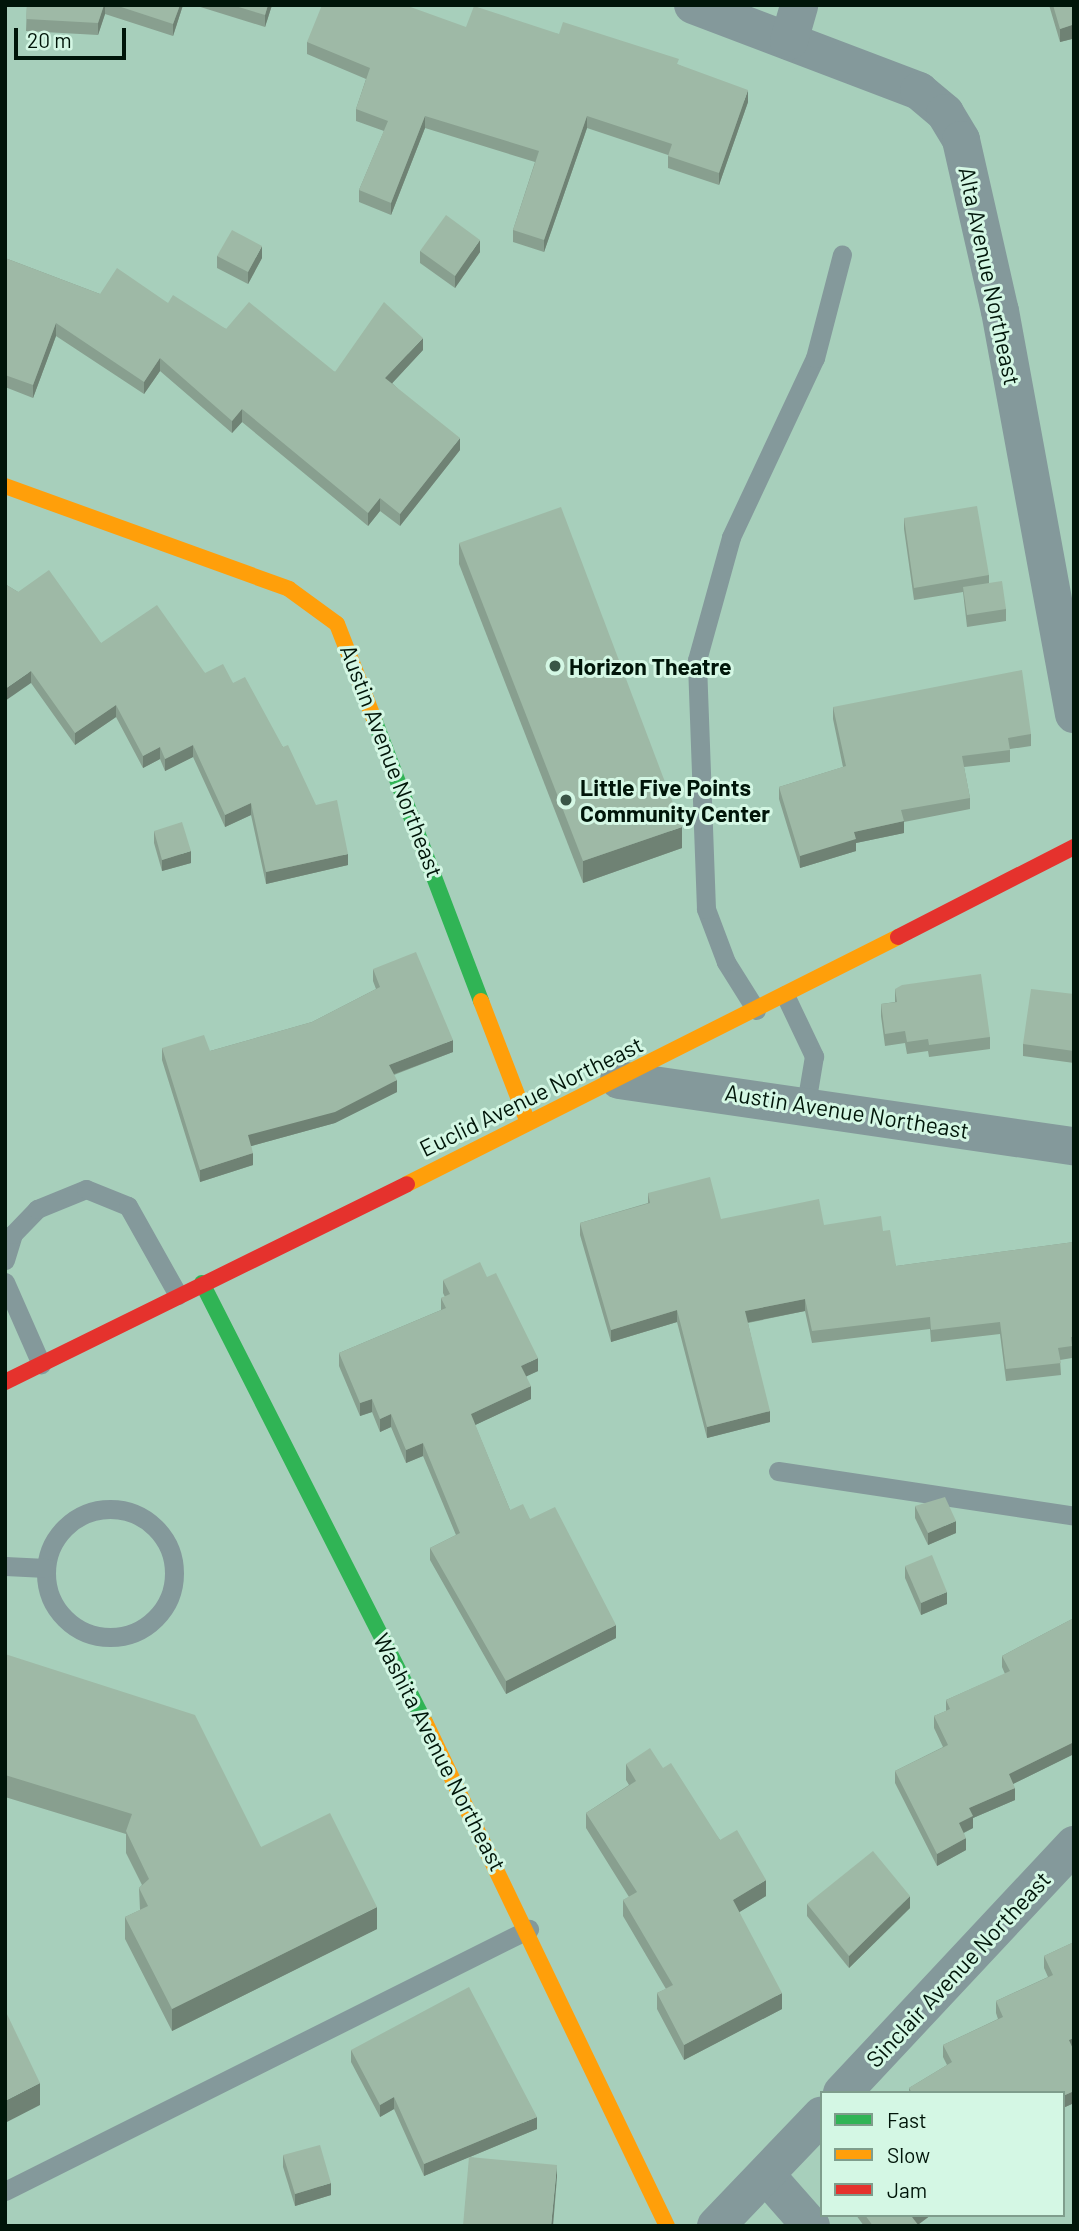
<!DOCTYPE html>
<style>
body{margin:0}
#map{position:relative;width:1079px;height:2231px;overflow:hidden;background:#a7cfbb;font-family:Barlow,sans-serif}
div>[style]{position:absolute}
.lane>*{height:19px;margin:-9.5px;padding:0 9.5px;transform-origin:9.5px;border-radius:9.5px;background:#84999b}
.lane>.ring{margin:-9.5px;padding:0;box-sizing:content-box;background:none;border:19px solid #84999b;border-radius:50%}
.street>*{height:38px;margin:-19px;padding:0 19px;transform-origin:19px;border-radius:19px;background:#84999b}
.fast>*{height:16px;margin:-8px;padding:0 8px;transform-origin:8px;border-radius:8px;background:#30b455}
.slow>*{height:16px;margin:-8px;padding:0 8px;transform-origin:8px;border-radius:8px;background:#ff9f0a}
.jam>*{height:16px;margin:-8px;padding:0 8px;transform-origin:8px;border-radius:8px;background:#e5322d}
.wall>*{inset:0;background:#889f8f}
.shaded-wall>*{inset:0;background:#6f8274}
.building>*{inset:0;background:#9eb9a6}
.dots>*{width:19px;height:19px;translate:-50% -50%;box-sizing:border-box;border:4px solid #d4f7e4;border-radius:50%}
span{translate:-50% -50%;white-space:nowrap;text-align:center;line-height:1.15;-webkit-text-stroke:6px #d4f7e4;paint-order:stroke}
.street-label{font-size:23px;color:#001509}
.poi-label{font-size:23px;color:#001509;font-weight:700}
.left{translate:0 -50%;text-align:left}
.frame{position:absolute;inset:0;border:7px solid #001509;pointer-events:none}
.legend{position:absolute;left:820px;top:2091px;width:245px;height:126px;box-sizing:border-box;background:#d4f7e4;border:2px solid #7f9d8c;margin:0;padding:9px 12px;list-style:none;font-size:21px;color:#001509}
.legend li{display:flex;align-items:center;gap:14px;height:35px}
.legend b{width:35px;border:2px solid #7f9d8c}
.scale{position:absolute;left:14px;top:28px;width:112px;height:32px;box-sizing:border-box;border:4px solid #001509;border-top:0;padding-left:9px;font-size:21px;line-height:24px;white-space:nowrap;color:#001509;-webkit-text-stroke:5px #d4f7e4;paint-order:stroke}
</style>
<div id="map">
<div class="lane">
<i style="left:785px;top:995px;width:68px;rotate:64.6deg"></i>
<i style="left:814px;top:1056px;width:49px;rotate:99.5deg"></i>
<i style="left:756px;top:1010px;width:57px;rotate:-122deg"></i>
<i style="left:726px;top:962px;width:57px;rotate:-110.7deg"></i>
<i style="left:706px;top:909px;width:249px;rotate:-92.1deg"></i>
<i style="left:697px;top:660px;width:128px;rotate:-74.5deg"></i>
<i style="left:731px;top:537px;width:198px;rotate:-64.9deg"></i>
<i style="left:815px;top:358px;width:107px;rotate:-75.4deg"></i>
<i style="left:5px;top:1260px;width:27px;rotate:-73deg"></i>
<i style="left:13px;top:1234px;width:35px;rotate:-46deg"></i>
<i style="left:37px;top:1209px;width:53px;rotate:-22.2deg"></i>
<i style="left:86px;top:1189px;width:45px;rotate:22deg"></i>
<i style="left:128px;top:1206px;width:102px;rotate:60.7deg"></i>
<i style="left:5px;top:1282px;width:90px;rotate:66.3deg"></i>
<i style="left:778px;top:1471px;width:299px;rotate:8.6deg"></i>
<i class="ring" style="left:46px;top:1509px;width:109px;height:109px"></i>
<i style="left:5px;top:1566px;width:41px;rotate:2.8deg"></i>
<i style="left:5px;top:2191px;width:586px;rotate:-26.57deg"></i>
</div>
<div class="street">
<i style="left:693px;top:5px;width:242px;rotate:20.8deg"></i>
<i style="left:919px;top:91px;width:34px;rotate:40deg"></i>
<i style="left:945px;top:113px;width:31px;rotate:59deg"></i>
<i style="left:961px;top:140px;width:175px;rotate:77.2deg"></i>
<i style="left:1000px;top:311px;width:410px;rotate:79.6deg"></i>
<i style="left:789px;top:41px;width:37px;rotate:-74deg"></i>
<i style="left:619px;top:1080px;width:460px;rotate:8.3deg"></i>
<i style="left:842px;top:2093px;width:340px;rotate:-46.9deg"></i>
<i style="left:766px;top:2175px;width:68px;rotate:48.6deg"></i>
<i style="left:716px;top:2226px;width:153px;rotate:-46.3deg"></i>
</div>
<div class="fast">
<i style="left:374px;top:719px;width:302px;rotate:69.2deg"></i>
<i style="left:202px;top:1283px;width:492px;rotate:63.1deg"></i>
</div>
<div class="slow">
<i style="left:5px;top:486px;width:302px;rotate:19.9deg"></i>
<i style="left:289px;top:589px;width:59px;rotate:36.1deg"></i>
<i style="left:337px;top:624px;width:102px;rotate:68.7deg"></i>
<i style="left:481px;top:1001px;width:128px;rotate:68.9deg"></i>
<i style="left:407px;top:1184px;width:550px;rotate:-26.7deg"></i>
<i style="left:425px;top:1722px;width:559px;rotate:64.35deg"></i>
</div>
<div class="jam">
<i style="left:898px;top:937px;width:198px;rotate:-27.1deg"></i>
<i style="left:5px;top:1382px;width:448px;rotate:-26.2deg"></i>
</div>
<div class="wall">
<i style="clip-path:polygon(27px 5px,183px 5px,173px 36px,105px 14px,98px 35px,26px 31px)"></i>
<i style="clip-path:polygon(194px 5px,272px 5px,265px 27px)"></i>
<i style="clip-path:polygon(1049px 5px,1074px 5px,1074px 48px,1072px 39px,1060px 42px)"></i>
<i style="clip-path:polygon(466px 27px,559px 34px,679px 65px,748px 102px,719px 185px,668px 168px,668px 155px,587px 128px,544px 252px,513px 242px,513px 230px,535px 162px,425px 128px,391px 215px,359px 202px,359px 190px,384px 131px,356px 121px,356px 109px,366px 79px,307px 54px,307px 42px)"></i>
<i style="clip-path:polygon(420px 251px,480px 252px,455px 288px,420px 263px)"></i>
<i style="clip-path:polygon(217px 256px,262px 258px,248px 284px,217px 268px)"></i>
<i style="clip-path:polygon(5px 258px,100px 294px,168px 303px,226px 329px,335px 372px,423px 350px,392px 383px,460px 450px,400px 526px,380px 511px,368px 526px,242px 422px,232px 433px,160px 371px,144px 394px,56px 336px,33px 398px,5px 387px)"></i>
<i style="clip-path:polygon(904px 518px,989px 575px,989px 583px,1006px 609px,1006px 621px,967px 627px,963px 592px,914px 600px,904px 529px)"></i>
<i style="clip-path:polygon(459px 543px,682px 848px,583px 883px,459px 564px)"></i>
<i style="clip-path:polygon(5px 584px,101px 643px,205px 673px,233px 683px,283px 747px,348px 865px,266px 884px,251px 815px,225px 827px,193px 757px,165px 771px,160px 759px,143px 768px,116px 717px,75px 745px,31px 683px)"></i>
<i style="clip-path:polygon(833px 707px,1031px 734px,1031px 746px,1010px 749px,1010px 762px,964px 767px,970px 798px,970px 809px,904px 822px,904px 833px,856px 843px,856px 851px,800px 868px,779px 799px,779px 787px,843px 767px,833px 719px)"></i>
<i style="clip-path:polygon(154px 831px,191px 863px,162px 871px,154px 843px)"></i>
<i style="clip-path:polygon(373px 969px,453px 1052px,394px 1075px,397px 1092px,335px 1123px,251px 1146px,253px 1165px,200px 1182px,162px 1060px,162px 1048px,210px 1051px,312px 1022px,376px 989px,373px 981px)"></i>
<i style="clip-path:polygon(895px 989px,990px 1037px,990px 1049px,929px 1057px,928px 1051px,907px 1054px,905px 1043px,885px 1046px,881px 1016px,881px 1004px,895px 1002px)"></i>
<i style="clip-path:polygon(1074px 994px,1074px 1063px,1023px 1056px,1023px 1044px)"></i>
<i style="clip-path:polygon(648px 1193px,721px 1219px,824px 1225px,883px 1231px,896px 1266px,1074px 1242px,1074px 1349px,1072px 1349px,1072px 1358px,1060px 1360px,1061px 1375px,1006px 1381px,1000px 1334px,931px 1342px,930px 1329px,812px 1343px,805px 1311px,748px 1323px,770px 1422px,707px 1438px,677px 1322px,611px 1342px,580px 1235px,580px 1223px,648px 1203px)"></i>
<i style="clip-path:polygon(443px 1280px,538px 1371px,526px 1376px,531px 1399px,475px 1425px,510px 1510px,530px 1519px,616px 1638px,506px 1694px,430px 1560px,430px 1548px,456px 1535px,423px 1456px,406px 1463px,391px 1427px,380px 1432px,372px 1412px,360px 1416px,339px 1366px,339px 1353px,441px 1310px,441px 1298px,445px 1297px,443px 1293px)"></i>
<i style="clip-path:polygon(915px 1506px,956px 1533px,928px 1545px,915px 1518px)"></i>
<i style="clip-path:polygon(905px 1566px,947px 1604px,921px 1615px,905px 1578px)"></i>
<i style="clip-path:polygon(1074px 1618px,1074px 1754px,1013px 1784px,1015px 1800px,973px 1818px,973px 1828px,964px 1833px,966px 1850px,937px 1866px,895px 1783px,895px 1771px,943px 1747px,934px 1728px,934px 1716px,946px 1711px,946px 1700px,1005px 1674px,1002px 1667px,1002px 1656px)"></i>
<i style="clip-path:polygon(5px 1654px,261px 1847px,377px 1929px,172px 2031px,125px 1939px,125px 1917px,140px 1910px,139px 1888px,142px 1885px,126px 1853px,126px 1834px,5px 1797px)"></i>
<i style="clip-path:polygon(626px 1764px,663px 1768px,720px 1840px,766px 1896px,739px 1912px,782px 2009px,684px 2060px,657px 2009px,657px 1993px,666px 1989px,623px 1916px,623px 1900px,629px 1897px,586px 1828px,586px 1813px,629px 1785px,626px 1780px)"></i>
<i style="clip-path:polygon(807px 1904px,910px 1908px,849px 1968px,807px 1916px)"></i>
<i style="clip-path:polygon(1074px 1942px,1074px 2103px,1063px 2108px,1063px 2093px,909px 2093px,909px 2088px,947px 2065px,943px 2057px,943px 2045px,998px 2019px,996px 2013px,996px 2001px,1048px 1977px,1044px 1968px,1044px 1956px)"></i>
<i style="clip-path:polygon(351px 2050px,537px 2129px,470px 2157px,557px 2177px,469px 2157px,424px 2176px,394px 2109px,380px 2117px,351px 2062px)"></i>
<i style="clip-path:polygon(283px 2155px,331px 2195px,295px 2206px,283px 2167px)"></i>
<i style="clip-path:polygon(856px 2215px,931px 2215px,918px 2225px,919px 2226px,864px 2226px)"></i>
</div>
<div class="shaded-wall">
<i style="clip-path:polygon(104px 5px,105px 5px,105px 14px,98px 35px,98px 23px)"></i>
<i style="clip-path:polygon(180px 5px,183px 5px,173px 36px,173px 24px)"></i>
<i style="clip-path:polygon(268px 5px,272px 5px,265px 27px,265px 15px)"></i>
<i style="clip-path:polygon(1072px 25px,1072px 39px,1060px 42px,1060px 29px)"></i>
<i style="clip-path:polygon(748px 90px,748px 102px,719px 185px,719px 173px)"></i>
<i style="clip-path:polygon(425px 116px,425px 128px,391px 215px,391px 203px)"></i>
<i style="clip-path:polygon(587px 116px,587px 128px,544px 252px,544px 240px)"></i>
<i style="clip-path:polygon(480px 240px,480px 252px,455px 288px,455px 276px)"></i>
<i style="clip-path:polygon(262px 246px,262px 258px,248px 284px,248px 272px)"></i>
<i style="clip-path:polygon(56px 323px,56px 336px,33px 398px,33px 385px)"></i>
<i style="clip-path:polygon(423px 338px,423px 350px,385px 391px,385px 378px)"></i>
<i style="clip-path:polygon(160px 358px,160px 371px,144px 394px,144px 382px)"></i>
<i style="clip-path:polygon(242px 409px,242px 422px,232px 433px,232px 421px)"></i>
<i style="clip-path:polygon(460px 438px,460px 450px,400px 526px,400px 514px)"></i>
<i style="clip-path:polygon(380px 498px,380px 511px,368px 526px,368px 513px)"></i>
<i style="clip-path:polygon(31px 671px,31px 683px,5px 701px,5px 689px)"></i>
<i style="clip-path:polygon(116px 705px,116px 717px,75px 745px,75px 733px)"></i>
<i style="clip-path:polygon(193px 745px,193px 757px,165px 771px,165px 759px)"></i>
<i style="clip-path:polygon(160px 747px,160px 759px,143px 768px,143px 756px)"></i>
<i style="clip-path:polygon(251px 803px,251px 815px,225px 827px,225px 815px)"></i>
<i style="clip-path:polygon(904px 821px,904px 833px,856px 843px,856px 851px,800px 868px,800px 856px,854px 832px)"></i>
<i style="clip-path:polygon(682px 827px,682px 848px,583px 883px,583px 861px)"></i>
<i style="clip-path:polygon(191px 851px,191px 863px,162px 871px,162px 860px)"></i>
<i style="clip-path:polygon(348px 854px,348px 865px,266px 884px,266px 872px)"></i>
<i style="clip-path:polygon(453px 1040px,453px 1052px,389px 1076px,389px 1065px)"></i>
<i style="clip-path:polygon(397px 1080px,397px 1092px,335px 1123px,248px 1147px,248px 1135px)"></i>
<i style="clip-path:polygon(253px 1153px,253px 1165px,200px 1182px,200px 1170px)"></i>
<i style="clip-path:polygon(805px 1299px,805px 1311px,745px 1323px,745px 1311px)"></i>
<i style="clip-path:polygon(677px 1310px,677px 1322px,611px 1342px,611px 1330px)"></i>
<i style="clip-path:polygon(538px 1358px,538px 1371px,521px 1379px,521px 1366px)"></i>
<i style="clip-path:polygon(531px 1386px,531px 1399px,471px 1427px,471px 1414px)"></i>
<i style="clip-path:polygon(372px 1399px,372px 1412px,360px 1416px,360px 1403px)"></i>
<i style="clip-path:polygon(770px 1411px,770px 1422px,707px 1438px,707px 1427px)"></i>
<i style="clip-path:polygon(391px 1414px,391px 1427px,380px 1432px,380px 1419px)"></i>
<i style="clip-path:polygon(423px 1443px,423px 1456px,406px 1463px,406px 1450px)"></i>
<i style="clip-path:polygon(956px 1521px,956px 1533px,928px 1545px,928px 1533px)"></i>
<i style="clip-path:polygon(947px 1592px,947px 1604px,921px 1615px,921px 1603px)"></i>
<i style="clip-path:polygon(616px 1625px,616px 1638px,506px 1694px,506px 1681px)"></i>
<i style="clip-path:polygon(1074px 1742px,1074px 1754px,1009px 1786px,1009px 1774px)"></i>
<i style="clip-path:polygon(1015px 1788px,1015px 1800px,973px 1818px,973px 1828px,959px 1835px,959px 1823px,969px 1808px)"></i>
<i style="clip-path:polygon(966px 1838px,966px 1850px,937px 1866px,937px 1854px)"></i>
<i style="clip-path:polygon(766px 1880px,766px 1896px,733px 1916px,733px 1900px)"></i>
<i style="clip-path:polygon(910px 1896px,910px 1908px,849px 1968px,849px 1956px)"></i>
<i style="clip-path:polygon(377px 1907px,377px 1929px,172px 2031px,172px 2009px)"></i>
<i style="clip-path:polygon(782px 1993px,782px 2009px,684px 2060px,684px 2045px)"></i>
<i style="clip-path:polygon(1074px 2038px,1074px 2049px,1069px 2052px,1069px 2040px)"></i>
<i style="clip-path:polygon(40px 2083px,40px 2105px,5px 2123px,5px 2101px)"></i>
<i style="clip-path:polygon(1074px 2091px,1074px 2103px,1063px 2108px,1063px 2096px)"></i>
<i style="clip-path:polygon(394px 2097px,394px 2109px,380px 2117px,380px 2105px)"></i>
<i style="clip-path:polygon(537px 2117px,537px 2129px,424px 2176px,424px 2164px)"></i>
<i style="clip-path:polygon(557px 2165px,557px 2177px,553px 2226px,551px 2226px)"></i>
<i style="clip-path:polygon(331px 2183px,331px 2195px,295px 2206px,295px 2194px)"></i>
<i style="clip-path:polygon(915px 2215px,931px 2215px,916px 2226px,912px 2217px)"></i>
</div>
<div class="building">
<i style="clip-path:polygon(27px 5px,104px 5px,98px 23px,26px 19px)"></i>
<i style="clip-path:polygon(115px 5px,180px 5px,173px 24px)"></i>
<i style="clip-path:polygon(232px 5px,268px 5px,265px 15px)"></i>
<i style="clip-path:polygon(322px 5px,405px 5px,466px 27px,474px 6px,559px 34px,563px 22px,679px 59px,677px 64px,748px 90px,719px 173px,668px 156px,672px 144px,587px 116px,544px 240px,513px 230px,539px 151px,425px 116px,391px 203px,359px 190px,388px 121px,356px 109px,370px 68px,307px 42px)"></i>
<i style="clip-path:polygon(1053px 5px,1074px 5px,1074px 35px,1072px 25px,1060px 29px)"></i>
<i style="clip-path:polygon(446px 215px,480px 240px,455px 276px,420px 251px)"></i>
<i style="clip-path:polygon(232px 230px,262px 246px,248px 272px,217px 256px)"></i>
<i style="clip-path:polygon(5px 258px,100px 294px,117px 268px,168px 303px,173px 295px,226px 329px,249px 302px,335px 372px,384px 302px,423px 338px,385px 378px,460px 438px,400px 514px,380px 498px,368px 513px,242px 409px,232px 421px,160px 358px,144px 382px,56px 323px,33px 385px,5px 375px)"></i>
<i style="clip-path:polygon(977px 506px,989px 575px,914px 588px,904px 518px)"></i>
<i style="clip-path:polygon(561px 507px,682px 827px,583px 861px,459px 543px)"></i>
<i style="clip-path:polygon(49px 570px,101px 643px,157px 605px,205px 673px,223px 664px,233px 683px,245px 677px,283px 747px,288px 745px,316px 805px,337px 800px,348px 854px,266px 872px,251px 803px,225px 815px,193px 745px,165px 759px,160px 747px,143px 756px,116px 705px,75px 733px,31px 671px,5px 689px,5px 584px,18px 592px)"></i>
<i style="clip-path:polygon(1002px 581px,1006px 609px,967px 615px,963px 587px)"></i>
<i style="clip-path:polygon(1022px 670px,1031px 734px,1008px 738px,1010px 750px,962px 756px,970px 798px,901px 810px,904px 821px,854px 832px,856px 839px,800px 856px,779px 787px,846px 766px,833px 707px)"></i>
<i style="clip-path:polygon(182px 822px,191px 851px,162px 860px,154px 831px)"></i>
<i style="clip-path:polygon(416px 952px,453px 1040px,389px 1065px,397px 1080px,335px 1112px,248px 1135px,253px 1153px,200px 1170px,162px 1048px,204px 1035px,210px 1051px,312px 1022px,380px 987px,373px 969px)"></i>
<i style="clip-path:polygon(981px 974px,990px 1037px,929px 1045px,928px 1039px,907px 1042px,905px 1031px,885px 1034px,881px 1004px,897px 1002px,895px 989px,902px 985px)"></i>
<i style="clip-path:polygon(1031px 989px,1074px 994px,1074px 1051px,1023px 1044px)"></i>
<i style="clip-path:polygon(710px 1177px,721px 1219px,819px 1199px,824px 1225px,881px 1216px,883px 1231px,890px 1230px,896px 1266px,1074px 1242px,1074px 1337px,1071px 1337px,1072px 1346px,1058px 1348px,1061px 1363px,1006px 1369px,1000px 1322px,931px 1330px,930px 1317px,812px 1331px,805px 1299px,745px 1311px,770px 1411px,707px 1427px,677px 1310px,611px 1330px,580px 1223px,650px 1203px,648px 1193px)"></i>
<i style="clip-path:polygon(480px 1262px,487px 1277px,496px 1273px,538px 1358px,521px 1366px,531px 1386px,471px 1414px,510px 1510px,523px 1504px,530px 1519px,555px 1507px,616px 1625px,506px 1681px,430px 1548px,460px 1533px,423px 1443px,406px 1450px,391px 1414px,380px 1419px,372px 1399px,360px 1403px,339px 1353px,446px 1308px,441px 1298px,450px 1294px,443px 1280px)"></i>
<i style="clip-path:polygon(945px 1497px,956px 1521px,928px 1533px,915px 1506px)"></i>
<i style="clip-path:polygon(932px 1555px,947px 1592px,921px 1603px,905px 1566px)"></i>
<i style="clip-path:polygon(1074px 1618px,1074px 1742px,1009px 1774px,1015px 1788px,969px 1808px,973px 1816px,959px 1823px,966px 1838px,937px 1854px,895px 1771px,948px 1745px,934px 1716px,950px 1709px,946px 1700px,1010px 1671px,1002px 1656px)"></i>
<i style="clip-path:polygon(5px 1654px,195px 1715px,261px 1847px,330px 1813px,377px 1907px,172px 2009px,125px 1917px,148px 1906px,139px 1888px,149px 1879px,126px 1831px,132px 1814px,5px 1775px)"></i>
<i style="clip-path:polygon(650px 1748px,663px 1768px,671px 1763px,720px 1840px,737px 1830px,766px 1880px,733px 1900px,782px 1993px,684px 2045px,657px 1993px,673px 1985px,623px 1900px,637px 1892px,586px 1813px,636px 1781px,626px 1764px)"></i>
<i style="clip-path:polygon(873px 1851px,910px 1896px,849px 1956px,807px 1904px)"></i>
<i style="clip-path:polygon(1074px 1942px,1074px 2038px,1069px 2040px,1074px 2051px,1074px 2091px,1063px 2096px,1063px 2093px,912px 2093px,909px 2088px,952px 2062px,943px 2045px,1003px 2017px,996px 2001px,1053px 1975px,1044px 1956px)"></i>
<i style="clip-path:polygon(469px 1987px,537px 2117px,424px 2164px,394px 2097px,380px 2105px,351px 2050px)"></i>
<i style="clip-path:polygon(5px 2010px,40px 2083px,5px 2101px)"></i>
<i style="clip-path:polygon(320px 2145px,331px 2183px,295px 2194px,283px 2155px)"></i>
<i style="clip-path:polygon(469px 2157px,557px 2165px,551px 2226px,463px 2226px)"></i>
<i style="clip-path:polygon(865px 2215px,915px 2215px,912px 2217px,919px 2226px,873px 2226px)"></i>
</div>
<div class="dots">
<i style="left:555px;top:666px;background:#3a5647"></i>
<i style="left:566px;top:800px;background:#3a5647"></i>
</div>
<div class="street-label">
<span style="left:990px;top:276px;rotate:78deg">Alta Avenue Northeast</span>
<span style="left:392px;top:761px;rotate:69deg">Austin Avenue Northeast</span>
<span style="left:531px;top:1096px;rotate:-26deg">Euclid Avenue Northeast</span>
<span style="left:847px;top:1111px;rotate:9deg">Austin Avenue Northeast</span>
<span style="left:440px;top:1752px;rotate:63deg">Washita Avenue Northeast</span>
<span style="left:958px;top:1969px;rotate:-47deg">Sinclair Avenue Northeast</span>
</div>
<div class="poi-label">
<span class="left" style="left:569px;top:666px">Horizon Theatre</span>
<span class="left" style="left:580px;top:800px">Little Five Points<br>Community Center</span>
</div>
<div class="frame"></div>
<ul class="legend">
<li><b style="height:9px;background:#30b455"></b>Fast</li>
<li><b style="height:9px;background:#ff9f0a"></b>Slow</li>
<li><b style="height:9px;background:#e5322d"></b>Jam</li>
</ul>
<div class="scale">20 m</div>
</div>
